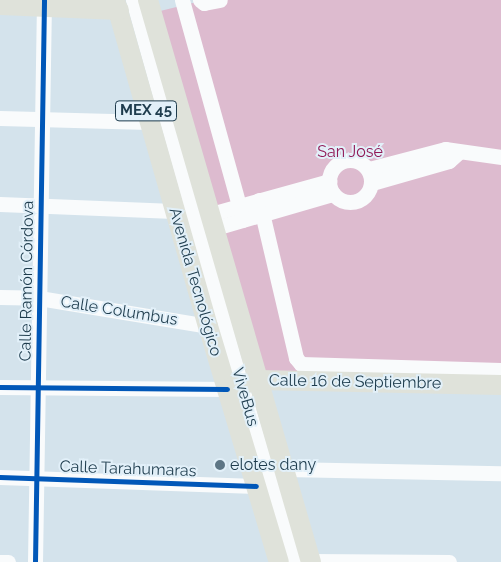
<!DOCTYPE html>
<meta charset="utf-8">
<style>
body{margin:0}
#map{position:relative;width:501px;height:562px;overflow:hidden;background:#d4e3ec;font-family:Raleway,sans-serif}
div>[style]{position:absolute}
.green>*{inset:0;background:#ddbbcf}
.minor>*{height:15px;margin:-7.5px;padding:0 7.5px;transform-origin:7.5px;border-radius:7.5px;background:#f9fbfc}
.minor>.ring{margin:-7.5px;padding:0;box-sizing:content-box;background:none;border:15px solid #f9fbfc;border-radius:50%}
.major>*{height:20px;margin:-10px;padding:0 10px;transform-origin:10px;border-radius:10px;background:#dfe2da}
.cycleway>*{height:5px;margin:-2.5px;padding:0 2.5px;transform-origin:2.5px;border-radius:2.5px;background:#0057b8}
.dots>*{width:14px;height:14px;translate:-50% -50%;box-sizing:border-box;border:2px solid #e2f0f9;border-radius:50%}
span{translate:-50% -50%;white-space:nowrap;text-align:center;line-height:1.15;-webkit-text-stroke:4px #e2f0f9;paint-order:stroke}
.shield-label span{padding:1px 4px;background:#e2f0f9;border:1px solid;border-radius:4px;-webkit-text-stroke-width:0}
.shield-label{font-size:15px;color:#1e3c4d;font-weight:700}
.park-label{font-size:16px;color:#911957}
.street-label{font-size:16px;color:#1e3c4d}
.poi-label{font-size:16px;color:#1e3c4d}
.left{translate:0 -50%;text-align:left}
</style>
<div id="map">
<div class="green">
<i style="clip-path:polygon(205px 0,501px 0,501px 387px,258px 380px,152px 13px)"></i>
</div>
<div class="minor">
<i style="left:133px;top:0;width:400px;rotate:74.3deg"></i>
<i style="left:241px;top:385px;width:185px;rotate:73.3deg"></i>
<i style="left:182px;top:0;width:228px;rotate:74.5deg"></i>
<i style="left:200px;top:0;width:5px;rotate:37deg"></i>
<i style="left:204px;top:3px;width:16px;rotate:-11deg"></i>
<i style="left:0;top:118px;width:149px;rotate:1.5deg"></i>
<i class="ring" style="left:329px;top:160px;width:27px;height:27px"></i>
<i style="left:369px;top:169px;width:79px;rotate:-14.7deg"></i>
<i style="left:445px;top:149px;width:57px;rotate:8.1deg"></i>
<i style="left:372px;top:183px;width:80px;rotate:-15.9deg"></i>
<i style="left:449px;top:161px;width:12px;rotate:-42deg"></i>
<i style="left:259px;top:200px;width:162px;rotate:76.8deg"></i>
<i style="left:296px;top:358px;width:8px;rotate:50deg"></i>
<i style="left:301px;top:364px;width:200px;rotate:1.7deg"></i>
<i style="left:0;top:204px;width:174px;rotate:2.3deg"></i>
<i style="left:174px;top:211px;width:9px;rotate:-18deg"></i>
<i style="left:211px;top:214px;width:123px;rotate:-15.6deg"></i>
<i style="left:215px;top:228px;width:123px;rotate:-16.1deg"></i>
<i style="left:0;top:297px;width:39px;rotate:1deg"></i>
<i style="left:39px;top:298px;width:171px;rotate:9.4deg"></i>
<i style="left:0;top:387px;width:227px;rotate:0.5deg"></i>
<i style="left:285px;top:469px;width:216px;rotate:1.1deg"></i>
<i style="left:0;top:477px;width:256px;rotate:2deg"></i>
<i style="left:311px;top:561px;width:138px;rotate:0.4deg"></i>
<i style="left:0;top:562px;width:8px"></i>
<i style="left:35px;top:562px;width:562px;rotate:-89.08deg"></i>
</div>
<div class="major">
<i style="left:115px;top:0;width:339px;rotate:74.1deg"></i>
<i style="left:208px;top:326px;width:246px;rotate:73.3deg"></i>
<i style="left:148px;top:0;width:585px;rotate:73.83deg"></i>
<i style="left:0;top:5px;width:119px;rotate:2.4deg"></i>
<i style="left:227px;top:389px;width:32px;rotate:-16deg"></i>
<i style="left:258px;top:380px;width:243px;rotate:1.2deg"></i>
</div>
<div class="cycleway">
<i style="left:0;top:387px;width:227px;rotate:0.5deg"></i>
<i style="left:0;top:477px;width:256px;rotate:2deg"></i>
<i style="left:35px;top:562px;width:562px;rotate:-89.08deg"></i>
</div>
<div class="dots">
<i style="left:220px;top:465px;background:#5e7685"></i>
</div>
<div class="shield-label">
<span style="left:146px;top:111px">MEX 45</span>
</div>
<div class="park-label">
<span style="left:350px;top:152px">San José</span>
</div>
<div class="street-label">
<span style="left:27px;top:281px;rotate:-89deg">Calle Ramón Córdova</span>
<span style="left:195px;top:282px;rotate:74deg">Avenida Tecnológico</span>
<span style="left:119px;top:311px;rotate:9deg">Calle Columbus</span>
<span style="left:355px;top:382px;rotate:1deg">Calle 16 de Septiembre</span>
<span style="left:245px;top:397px;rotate:74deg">ViveBus</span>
<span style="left:128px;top:469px;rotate:2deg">Calle Tarahumaras</span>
</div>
<div class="poi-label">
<span class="left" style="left:230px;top:465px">elotes dany</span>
</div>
</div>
